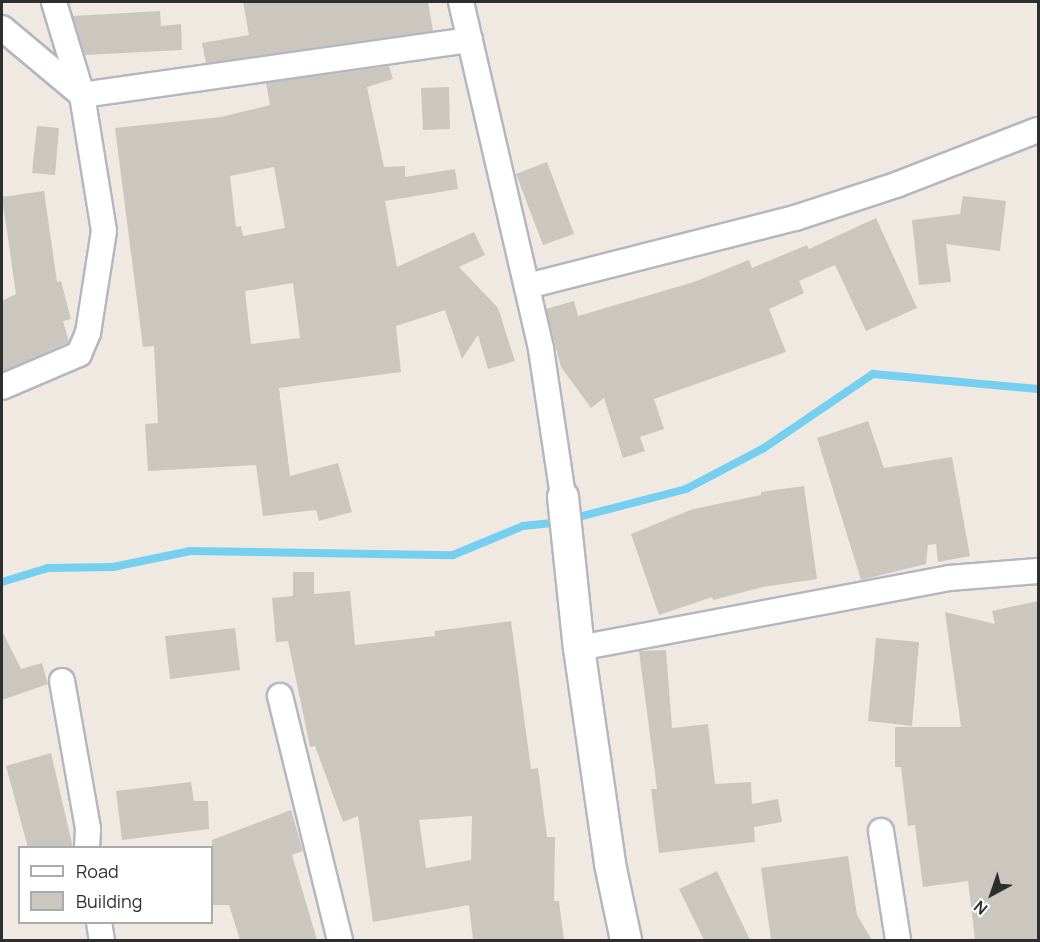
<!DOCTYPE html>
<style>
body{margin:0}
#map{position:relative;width:1040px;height:942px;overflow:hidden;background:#efe9e1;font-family:Manrope,sans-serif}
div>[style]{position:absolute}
.stream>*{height:8px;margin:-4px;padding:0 4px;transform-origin:4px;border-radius:4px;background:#75cff0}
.building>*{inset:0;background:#cbc7bf}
.roads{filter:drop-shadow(2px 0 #b4b7c1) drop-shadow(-2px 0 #b4b7c1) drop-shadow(0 2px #b4b7c1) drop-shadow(0 -2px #b4b7c1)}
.minor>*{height:24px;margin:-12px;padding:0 12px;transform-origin:12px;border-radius:12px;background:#fff}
.tertiary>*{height:30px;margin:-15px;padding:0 15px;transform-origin:15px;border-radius:15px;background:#fff}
span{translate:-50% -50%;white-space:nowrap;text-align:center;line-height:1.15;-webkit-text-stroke:5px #fff;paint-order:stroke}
.frame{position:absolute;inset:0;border:3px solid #2e2e2e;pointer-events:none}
.legend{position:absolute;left:18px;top:846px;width:195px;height:78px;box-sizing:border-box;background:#fff;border:2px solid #ababab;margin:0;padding:8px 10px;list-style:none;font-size:18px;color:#2e2e2e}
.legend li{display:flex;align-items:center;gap:12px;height:30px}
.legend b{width:30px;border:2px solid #ababab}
.north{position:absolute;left:962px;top:864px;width:60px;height:60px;-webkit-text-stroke:4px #fff;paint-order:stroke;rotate:220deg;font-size:16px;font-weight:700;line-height:24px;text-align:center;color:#2e2e2e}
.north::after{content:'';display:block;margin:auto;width:21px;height:27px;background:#2e2e2e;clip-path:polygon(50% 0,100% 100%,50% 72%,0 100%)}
</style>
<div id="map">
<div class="stream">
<i style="left:571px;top:519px;width:119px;rotate:-14.6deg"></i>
<i style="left:686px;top:489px;width:88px;rotate:-27.7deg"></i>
<i style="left:764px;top:448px;width:132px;rotate:-34.2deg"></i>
<i style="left:873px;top:374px;width:166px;rotate:5.2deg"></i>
<i style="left:2px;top:582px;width:48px;rotate:-16.9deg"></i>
<i style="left:48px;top:568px;width:65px;rotate:-0.9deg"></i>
<i style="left:113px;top:567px;width:79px;rotate:-11.7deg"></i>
<i style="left:190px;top:551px;width:263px;rotate:0.9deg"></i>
<i style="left:453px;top:555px;width:76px;rotate:-22.5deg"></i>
<i style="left:523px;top:526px;width:36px;rotate:-6deg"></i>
</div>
<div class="building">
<i style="clip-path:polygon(243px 2px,428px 2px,433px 31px,206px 63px,202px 43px,249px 35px)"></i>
<i style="clip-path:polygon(160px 11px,161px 26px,181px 24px,182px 50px,85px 55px,73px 16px)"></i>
<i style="clip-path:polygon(evenodd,389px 66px,393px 79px,367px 87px,384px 167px,405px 166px,405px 177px,455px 169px,458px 189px,385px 201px,397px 267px,474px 232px,485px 255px,459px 267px,498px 308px,515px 361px,488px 369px,478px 335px,462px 359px,445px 310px,396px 326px,401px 372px,279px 388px,290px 476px,338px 463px,352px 512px,319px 521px,316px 510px,263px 516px,256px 465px,148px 471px,145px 424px,158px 423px,154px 346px,143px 347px,115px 128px,221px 117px,270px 105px,266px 83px,389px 66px,274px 167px,285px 228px,243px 236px,241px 226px,236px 227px,230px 176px,274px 167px,389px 66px,293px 283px,300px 338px,251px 344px,245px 291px,293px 283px)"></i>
<i style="clip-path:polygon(449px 87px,450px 129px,423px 130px,421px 88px)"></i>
<i style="clip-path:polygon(37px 126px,59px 128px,55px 175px,32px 173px)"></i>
<i style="clip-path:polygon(547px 162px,574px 234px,543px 245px,516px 174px)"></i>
<i style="clip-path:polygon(44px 191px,57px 282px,61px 281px,71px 319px,63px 321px,69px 342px,2px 372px,2px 301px,16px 294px,2px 197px)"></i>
<i style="clip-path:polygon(963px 196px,1006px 201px,1000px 251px,946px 244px,951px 282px,919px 285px,912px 220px,960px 214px)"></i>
<i style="clip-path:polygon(876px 218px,917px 308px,866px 331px,835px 265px,799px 281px,804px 293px,769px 309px,786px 352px,654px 399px,664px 429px,640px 437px,645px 451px,623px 458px,604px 398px,591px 408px,561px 367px,546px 309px,574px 301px,578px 316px,694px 282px,749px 260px,752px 268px,807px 245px,809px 249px)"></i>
<i style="clip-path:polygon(868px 421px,884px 468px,952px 457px,970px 556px,938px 562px,936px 544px,928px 545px,926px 564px,861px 580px,817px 438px)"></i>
<i style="clip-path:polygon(804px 486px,817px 579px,763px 587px,713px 600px,712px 597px,659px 615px,631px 534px,693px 509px,761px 495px,761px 492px)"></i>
<i style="clip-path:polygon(evenodd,293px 572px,314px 572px,314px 594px,350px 591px,355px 645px,435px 636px,435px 631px,511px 621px,531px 769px,538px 768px,547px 837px,555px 837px,554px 901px,559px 901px,564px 940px,473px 940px,469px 905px,373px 922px,358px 816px,343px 822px,315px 746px,310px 747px,288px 641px,276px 642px,272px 598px,293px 596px,293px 572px,472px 816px,471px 860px,426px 868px,419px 820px,472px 816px)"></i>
<i style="clip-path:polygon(1038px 601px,1038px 940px,975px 940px,968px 881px,923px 887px,915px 825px,908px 826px,901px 767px,895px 767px,895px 727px,961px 727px,945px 612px,995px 624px,992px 611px)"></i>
<i style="clip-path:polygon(235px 628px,240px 670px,170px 679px,165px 636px)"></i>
<i style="clip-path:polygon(2px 631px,21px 669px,42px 663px,48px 684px,2px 700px)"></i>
<i style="clip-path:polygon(876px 638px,919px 642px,912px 726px,868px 721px)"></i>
<i style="clip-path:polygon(666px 650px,672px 728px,708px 724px,715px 784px,751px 782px,752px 804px,778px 799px,782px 822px,754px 827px,755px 842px,659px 853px,651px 789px,657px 789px,639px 651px)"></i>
<i style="clip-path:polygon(51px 753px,73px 848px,28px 848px,6px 766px)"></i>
<i style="clip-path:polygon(191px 782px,194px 801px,208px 801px,209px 829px,122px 840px,116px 791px)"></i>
<i style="clip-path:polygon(291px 810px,303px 851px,292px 855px,317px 940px,240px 940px,229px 905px,212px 905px,212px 840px)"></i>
<i style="clip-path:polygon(848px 856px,857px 915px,872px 940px,771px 940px,761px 868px)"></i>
<i style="clip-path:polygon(717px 871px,750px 940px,704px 940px,679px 889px)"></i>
</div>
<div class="roads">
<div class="minor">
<i style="left:461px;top:2px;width:356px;rotate:77deg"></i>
<i style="left:541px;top:349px;width:150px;rotate:81.5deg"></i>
<i style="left:2px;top:28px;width:104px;rotate:39.9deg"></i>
<i style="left:82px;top:95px;width:392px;rotate:-8.1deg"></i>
<i style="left:528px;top:286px;width:276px;rotate:-14.3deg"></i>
<i style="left:795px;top:218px;width:106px;rotate:-18.1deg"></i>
<i style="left:896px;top:185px;width:152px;rotate:-21.2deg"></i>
<i style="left:2px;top:387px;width:84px;rotate:-23.2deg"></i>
<i style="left:79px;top:354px;width:23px;rotate:-67deg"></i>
<i style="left:88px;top:333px;width:103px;rotate:-81.1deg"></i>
<i style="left:104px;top:231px;width:138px;rotate:-99.2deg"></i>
<i style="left:82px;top:95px;width:97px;rotate:-106.8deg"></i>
<i style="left:579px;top:648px;width:377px;rotate:-10.7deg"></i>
<i style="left:949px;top:578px;width:89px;rotate:-4.5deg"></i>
<i style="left:62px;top:681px;width:150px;rotate:80deg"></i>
<i style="left:88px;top:829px;width:19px;rotate:93deg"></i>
<i style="left:280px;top:696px;width:251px;rotate:76.2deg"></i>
<i style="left:881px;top:831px;width:110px;rotate:81.1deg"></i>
<i style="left:99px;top:922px;width:18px;rotate:81deg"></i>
</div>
<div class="tertiary">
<i style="left:563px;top:497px;width:152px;rotate:84deg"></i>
<i style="left:579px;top:648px;width:218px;rotate:81.8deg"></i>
<i style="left:610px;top:864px;width:78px;rotate:78.1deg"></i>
</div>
</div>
<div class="frame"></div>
<ul class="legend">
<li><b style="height:8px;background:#fff"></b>Road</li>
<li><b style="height:16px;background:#cbc7bf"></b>Building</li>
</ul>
<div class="north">N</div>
</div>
